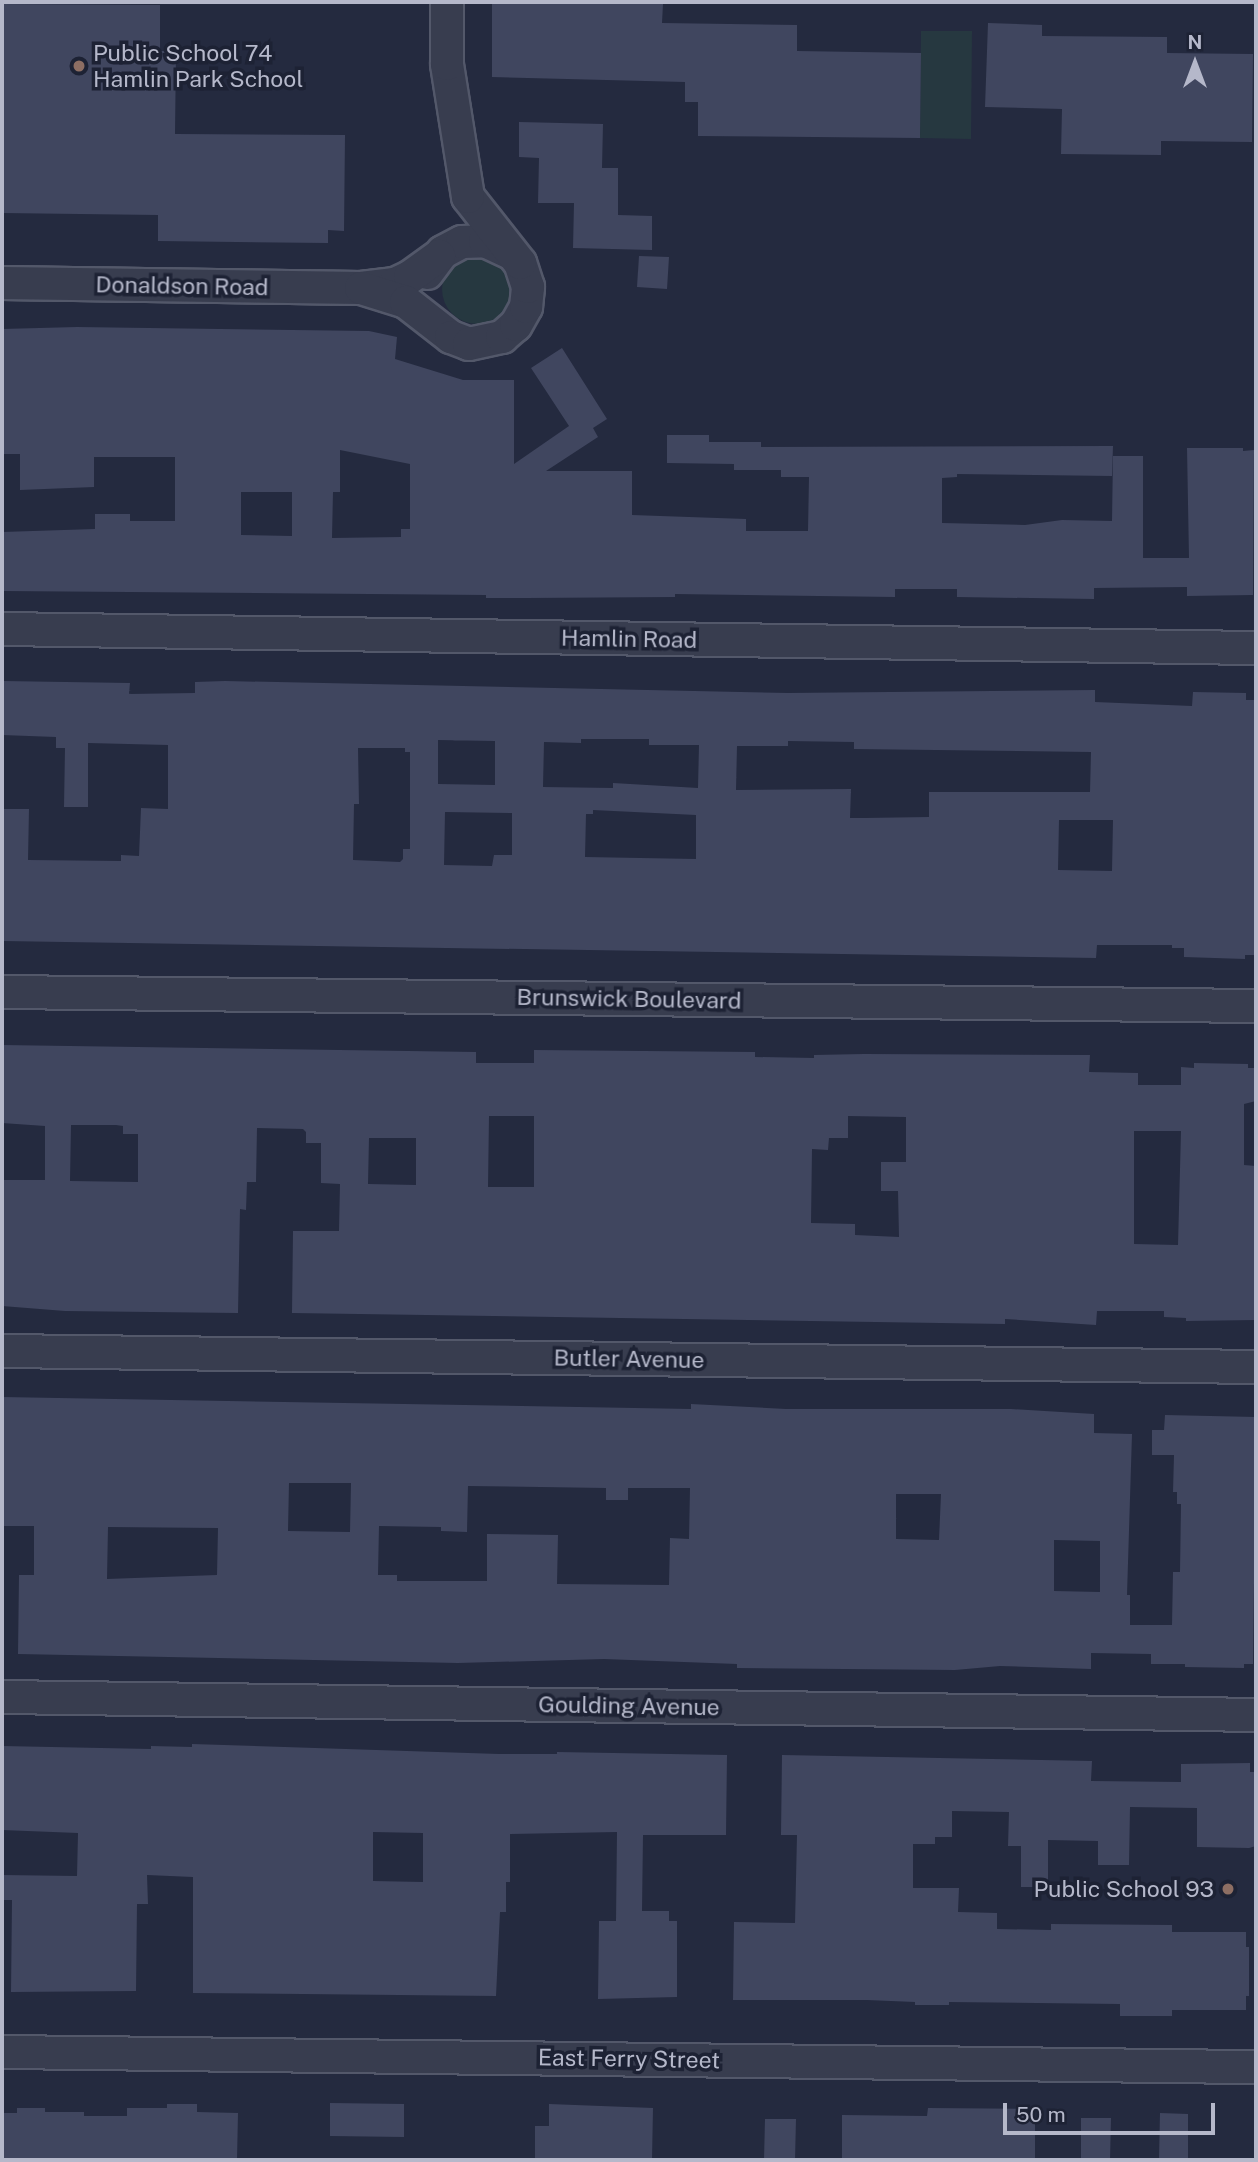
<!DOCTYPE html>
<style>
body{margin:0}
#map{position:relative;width:1258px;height:2162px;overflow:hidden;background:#242a3f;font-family:"Public Sans",sans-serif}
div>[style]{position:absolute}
.green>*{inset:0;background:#263840}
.round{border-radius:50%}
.building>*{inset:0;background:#40465f}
.roads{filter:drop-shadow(2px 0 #53586a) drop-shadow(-2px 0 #53586a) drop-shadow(0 2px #53586a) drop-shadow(0 -2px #53586a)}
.minor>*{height:32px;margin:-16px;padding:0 16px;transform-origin:16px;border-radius:16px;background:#383d4f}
.dots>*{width:19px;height:19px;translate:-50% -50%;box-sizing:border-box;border:4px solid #1d2234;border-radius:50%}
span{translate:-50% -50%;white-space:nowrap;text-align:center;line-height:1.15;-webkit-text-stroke:7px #1d2234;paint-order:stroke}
.poi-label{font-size:23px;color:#b5b8ca}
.left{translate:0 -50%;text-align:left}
.right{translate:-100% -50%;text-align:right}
.street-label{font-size:23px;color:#b5b8ca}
.frame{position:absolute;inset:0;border:4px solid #b5b8ca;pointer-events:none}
.north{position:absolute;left:1160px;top:28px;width:70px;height:70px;-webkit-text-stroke:5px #1d2234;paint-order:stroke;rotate:0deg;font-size:19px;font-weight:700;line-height:28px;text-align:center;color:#b5b8ca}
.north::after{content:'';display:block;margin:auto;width:24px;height:32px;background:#b5b8ca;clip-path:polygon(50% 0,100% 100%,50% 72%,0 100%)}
.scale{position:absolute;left:1003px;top:2103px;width:212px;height:32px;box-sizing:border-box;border:4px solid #b5b8ca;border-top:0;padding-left:9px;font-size:21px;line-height:24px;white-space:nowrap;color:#b5b8ca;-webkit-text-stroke:5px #1d2234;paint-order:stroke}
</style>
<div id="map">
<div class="green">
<i style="clip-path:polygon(921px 31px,972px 31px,971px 139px,920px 138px)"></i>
<i class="round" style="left:442px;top:254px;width:70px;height:70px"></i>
</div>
<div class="building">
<i style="clip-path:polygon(492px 2px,663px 4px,662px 23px,797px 25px,797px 51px,921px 53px,920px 138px,698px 136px,698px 102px,685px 102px,685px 82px,492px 77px)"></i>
<i style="clip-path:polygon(2px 4px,160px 5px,160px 51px,176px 51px,175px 134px,345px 135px,344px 231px,328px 230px,328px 243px,158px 241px,158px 215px,2px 213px)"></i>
<i style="clip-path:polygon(988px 23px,1042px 25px,1042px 36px,1167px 37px,1167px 53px,1253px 54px,1252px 142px,1161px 141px,1161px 155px,1061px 154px,1062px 109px,985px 107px)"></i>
<i style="clip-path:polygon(519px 122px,603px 124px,602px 168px,618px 168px,618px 215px,652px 216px,652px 250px,573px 248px,574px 203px,538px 203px,539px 158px,519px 157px)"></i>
<i style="clip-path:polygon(639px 256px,669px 257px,667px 289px,637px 287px)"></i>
<i style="clip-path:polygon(evenodd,77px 327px,369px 331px,397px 337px,395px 359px,463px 380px,514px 380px,514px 464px,569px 426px,531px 368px,562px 348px,607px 419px,593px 428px,598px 437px,546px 471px,632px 471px,632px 515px,746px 519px,746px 531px,808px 531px,809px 477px,781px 477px,781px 470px,734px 470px,734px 464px,667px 463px,667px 435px,709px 435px,709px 442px,761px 442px,761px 447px,1113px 446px,1112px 476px,957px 474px,957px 477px,942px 478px,942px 523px,1025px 525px,1062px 520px,1112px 521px,1113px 456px,1143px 456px,1143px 558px,1189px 558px,1187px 448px,1243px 448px,1243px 451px,1254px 450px,1253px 595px,1187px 596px,1187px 587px,1094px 588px,1094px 599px,957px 597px,957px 589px,895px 589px,895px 597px,675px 594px,675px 597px,526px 598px,486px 598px,486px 595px,2px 591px,2px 532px,95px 529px,95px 514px,130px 514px,130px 521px,175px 521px,175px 457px,94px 457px,94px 487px,20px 490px,20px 454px,2px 454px,2px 329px,77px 327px,340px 450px,410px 464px,410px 529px,401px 529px,401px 537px,332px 538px,333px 492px,340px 492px,340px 450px,77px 327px,241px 492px,292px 492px,292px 536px,241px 535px,241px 492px)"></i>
<i style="clip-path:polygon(evenodd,2px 681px,130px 683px,129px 694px,195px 693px,195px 682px,225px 681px,788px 693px,1095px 690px,1095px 702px,1192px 706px,1193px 692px,1246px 693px,1246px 700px,1256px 700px,1256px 955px,1245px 955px,1245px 959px,1184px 957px,1184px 948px,1172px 948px,1172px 945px,1097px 945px,1096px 958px,2px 941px,3px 809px,29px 809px,28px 860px,121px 861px,121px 855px,139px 856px,141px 808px,168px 809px,168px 745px,88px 743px,88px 807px,64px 807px,65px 748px,56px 748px,56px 737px,2px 735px,2px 681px,581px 739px,649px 739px,649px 745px,699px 745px,698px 788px,613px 783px,613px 788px,543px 787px,544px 742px,581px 743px,581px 739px,2px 681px,438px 740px,495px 741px,495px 785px,438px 784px,438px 740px,2px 681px,788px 741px,854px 742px,854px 749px,1091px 752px,1090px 792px,929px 792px,929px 817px,864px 818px,850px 818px,851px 789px,736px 790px,737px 746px,788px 746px,788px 741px,2px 681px,358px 748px,405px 748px,405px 752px,410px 752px,410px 849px,403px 849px,403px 859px,400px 862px,353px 860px,354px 804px,359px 804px,358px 748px,2px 681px,593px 810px,696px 815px,696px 859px,585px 857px,586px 814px,593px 814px,593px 810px,2px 681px,445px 812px,512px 813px,512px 855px,494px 855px,492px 866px,444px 865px,445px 812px,2px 681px,1059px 820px,1113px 820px,1112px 871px,1058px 870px,1059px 820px)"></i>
<i style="clip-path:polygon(evenodd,2px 1045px,476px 1052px,476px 1063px,534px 1063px,534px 1050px,755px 1052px,755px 1057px,814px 1058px,814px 1055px,864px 1054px,1090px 1055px,1089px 1072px,1138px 1073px,1138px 1085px,1181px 1085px,1181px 1067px,1194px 1068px,1194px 1063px,1248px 1064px,1248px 1068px,1256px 1068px,1256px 1101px,1244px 1104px,1244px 1165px,1256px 1166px,1256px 1320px,1186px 1321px,1186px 1318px,1164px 1317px,1164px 1311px,1097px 1311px,1096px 1325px,1005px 1319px,1005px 1324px,292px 1313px,293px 1231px,339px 1231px,340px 1184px,321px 1183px,321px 1143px,306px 1143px,306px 1132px,303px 1129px,257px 1128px,256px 1182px,247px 1182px,246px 1210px,240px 1209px,238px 1313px,65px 1311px,2px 1306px,2px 1180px,45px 1180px,45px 1126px,2px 1123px,2px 1045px,489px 1116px,534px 1116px,534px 1187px,488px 1187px,489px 1116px,2px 1045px,848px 1116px,906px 1117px,906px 1162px,881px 1162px,881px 1191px,898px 1191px,899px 1237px,855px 1235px,855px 1224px,811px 1223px,812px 1149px,828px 1150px,829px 1138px,848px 1138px,848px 1116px,2px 1045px,71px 1125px,116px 1125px,123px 1126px,123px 1134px,138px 1134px,138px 1182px,70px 1181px,71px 1125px,2px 1045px,1134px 1131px,1181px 1131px,1178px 1245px,1134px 1244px,1134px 1131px,2px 1045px,369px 1138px,416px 1138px,416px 1185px,368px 1184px,369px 1138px)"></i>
<i style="clip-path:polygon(evenodd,2px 1397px,691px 1409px,691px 1404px,786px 1409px,1011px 1409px,1094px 1414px,1094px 1433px,1132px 1434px,1127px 1595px,1130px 1595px,1130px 1625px,1172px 1625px,1173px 1572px,1180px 1572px,1181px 1504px,1177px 1504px,1177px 1492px,1173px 1492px,1174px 1455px,1152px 1455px,1152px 1430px,1164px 1430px,1165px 1415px,1256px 1417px,1253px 1664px,1244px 1664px,1244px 1668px,1185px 1667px,1185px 1664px,1151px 1664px,1151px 1654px,1091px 1653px,1091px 1669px,1000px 1666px,955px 1670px,737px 1668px,737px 1664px,604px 1659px,458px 1663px,18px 1654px,19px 1575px,34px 1575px,34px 1526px,2px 1526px,2px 1397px,289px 1483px,351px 1483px,350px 1532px,288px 1531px,289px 1483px,2px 1397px,468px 1486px,606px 1488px,606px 1500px,628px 1500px,628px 1488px,690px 1488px,689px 1539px,670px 1538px,669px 1585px,557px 1584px,558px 1535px,487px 1534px,487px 1581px,397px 1581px,397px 1575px,378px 1575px,379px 1526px,441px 1527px,441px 1531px,467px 1532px,468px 1486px,2px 1397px,896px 1494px,941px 1494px,939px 1540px,896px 1539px,896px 1494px,2px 1397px,108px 1527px,218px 1528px,217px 1575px,107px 1579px,108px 1527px,2px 1397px,1054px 1540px,1100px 1541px,1100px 1592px,1054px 1591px,1054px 1540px)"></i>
<i style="clip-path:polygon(evenodd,192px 1744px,499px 1754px,557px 1754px,557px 1752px,727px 1755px,726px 1835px,643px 1835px,642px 1911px,669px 1911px,669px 1921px,677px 1921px,677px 1997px,598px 1999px,599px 1921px,616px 1921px,617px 1832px,510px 1834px,510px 1882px,506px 1882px,506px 1912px,500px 1912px,496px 1996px,193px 1993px,193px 1877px,147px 1875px,148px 1904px,137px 1904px,136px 1991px,11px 1992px,12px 1900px,2px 1900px,2px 1875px,77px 1876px,78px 1833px,2px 1830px,2px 1746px,151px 1749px,151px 1746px,192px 1747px,192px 1744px,373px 1832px,423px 1833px,423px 1882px,373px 1881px,373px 1832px)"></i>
<i style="clip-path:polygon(782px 1755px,1092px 1761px,1091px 1781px,1181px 1782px,1181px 1764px,1250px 1763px,1250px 1772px,1256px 1772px,1256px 1846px,1249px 1848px,1197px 1847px,1197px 1808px,1130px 1807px,1129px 1865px,1098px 1865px,1098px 1841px,1048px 1840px,1048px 1887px,1021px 1887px,1021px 1846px,1008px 1846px,1009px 1812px,952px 1811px,952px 1837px,935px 1837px,935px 1844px,913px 1844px,913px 1888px,959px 1888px,958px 1912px,997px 1913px,997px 1929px,1051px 1930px,1051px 1924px,1172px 1925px,1172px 1932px,1246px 1932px,1246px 1947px,1249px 1947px,1249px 1996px,1246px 1996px,1246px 2010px,1172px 2010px,1172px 2016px,1120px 2016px,1120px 2004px,949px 2002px,949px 2005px,915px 2005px,915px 2002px,867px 2000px,733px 2000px,734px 1922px,795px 1923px,797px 1835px,781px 1835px)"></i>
<i style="clip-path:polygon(330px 2103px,404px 2104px,404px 2137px,330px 2136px)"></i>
<i style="clip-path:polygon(167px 2104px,197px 2104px,197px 2112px,238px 2113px,237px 2160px,2px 2160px,2px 2113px,17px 2113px,17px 2108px,45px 2108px,45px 2112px,84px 2112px,84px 2116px,127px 2116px,127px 2108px,167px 2108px)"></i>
<i style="clip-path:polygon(549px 2104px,653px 2108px,652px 2160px,535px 2158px,535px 2126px,549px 2126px)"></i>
<i style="clip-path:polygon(928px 2108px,1035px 2109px,1035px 2160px,842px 2160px,842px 2115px,927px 2116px)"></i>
<i style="clip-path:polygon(1160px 2113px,1188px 2114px,1188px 2160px,1159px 2160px)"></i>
<i style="clip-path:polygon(1081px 2118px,1111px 2118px,1110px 2160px,1081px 2160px)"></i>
<i style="clip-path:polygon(765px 2119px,796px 2119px,795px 2160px,764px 2160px)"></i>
</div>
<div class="roads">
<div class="minor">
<i style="left:427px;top:273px;width:26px;rotate:-53deg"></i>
<i style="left:443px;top:252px;width:21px;rotate:-28deg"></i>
<i style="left:462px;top:242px;width:23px;rotate:-2deg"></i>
<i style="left:485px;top:241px;width:26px;rotate:25deg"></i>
<i style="left:2px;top:283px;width:359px;rotate:0.8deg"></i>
<i style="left:361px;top:288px;width:34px;rotate:-7deg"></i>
<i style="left:395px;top:284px;width:17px;rotate:-25deg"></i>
<i style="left:410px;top:277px;width:36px;rotate:-36deg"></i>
<i style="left:361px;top:288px;width:47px;rotate:17.3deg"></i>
<i style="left:406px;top:302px;width:57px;rotate:37.9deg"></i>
<i style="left:451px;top:337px;width:19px;rotate:21deg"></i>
<i style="left:469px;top:344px;width:34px;rotate:-12deg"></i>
<i style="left:502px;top:337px;width:18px;rotate:-41deg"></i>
<i style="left:516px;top:325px;width:21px;rotate:-61deg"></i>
<i style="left:526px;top:307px;width:20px;rotate:-84deg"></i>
<i style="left:528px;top:287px;width:25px;rotate:-108deg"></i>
<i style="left:520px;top:263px;width:84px;rotate:-128.2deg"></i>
<i style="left:468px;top:197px;width:135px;rotate:-99deg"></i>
<i style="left:447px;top:64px;width:62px;rotate:-90deg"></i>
<i style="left:2px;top:629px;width:1254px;rotate:0.87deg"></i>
<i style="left:2px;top:992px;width:1254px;rotate:0.64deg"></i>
<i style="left:2px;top:1351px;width:1254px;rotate:0.73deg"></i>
<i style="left:2px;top:1697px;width:1254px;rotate:0.82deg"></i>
<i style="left:2px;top:2052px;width:1254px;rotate:0.69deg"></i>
</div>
</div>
<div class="dots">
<i style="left:79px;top:66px;background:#8d6e63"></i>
<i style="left:1228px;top:1889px;background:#8d6e63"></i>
</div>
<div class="poi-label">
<span class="left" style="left:93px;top:66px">Public School 74<br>Hamlin Park School</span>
<span class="right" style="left:1214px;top:1889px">Public School 93</span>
</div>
<div class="street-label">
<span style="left:182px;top:286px;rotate:1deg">Donaldson Road</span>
<span style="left:629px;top:639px;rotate:1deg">Hamlin Road</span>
<span style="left:629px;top:999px;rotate:1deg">Brunswick Boulevard</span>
<span style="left:629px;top:1359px;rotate:1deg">Butler Avenue</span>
<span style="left:629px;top:1706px;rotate:1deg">Goulding Avenue</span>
<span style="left:629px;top:2059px;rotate:1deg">East Ferry Street</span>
</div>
<div class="frame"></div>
<div class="north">N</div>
<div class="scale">50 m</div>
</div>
